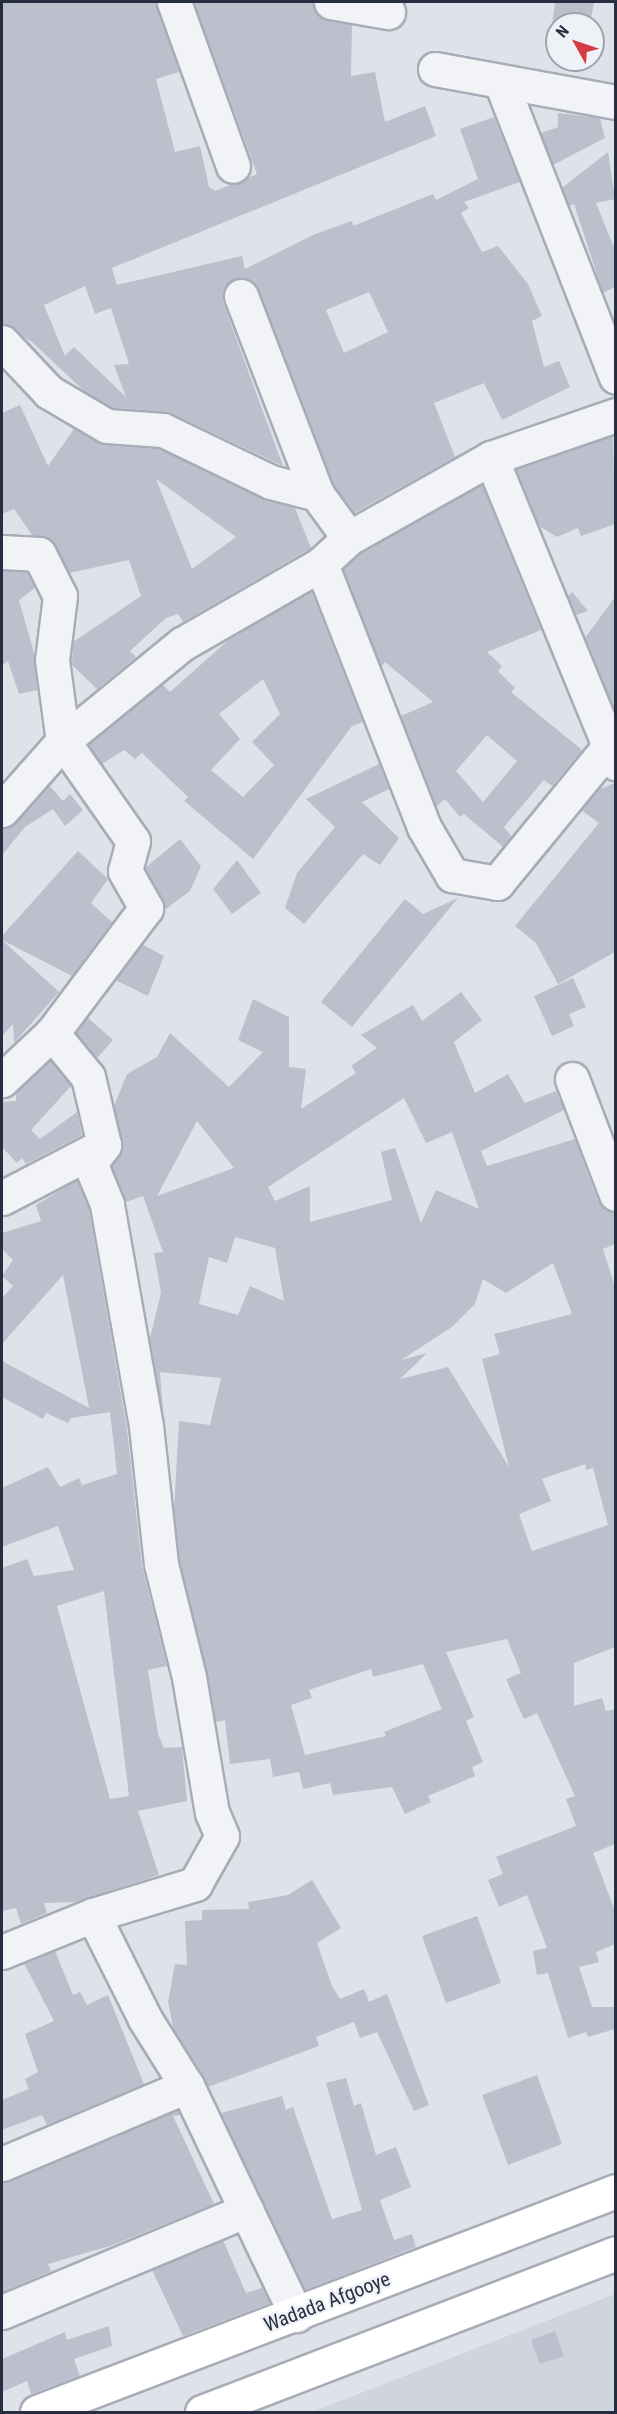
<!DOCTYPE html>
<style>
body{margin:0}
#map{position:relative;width:617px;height:2414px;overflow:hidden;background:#dfe2e9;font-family:"Roboto Condensed",sans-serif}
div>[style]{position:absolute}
.built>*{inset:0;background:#d0d4de}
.building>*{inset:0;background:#bbc0cc}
.roads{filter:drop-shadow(2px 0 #a8acb7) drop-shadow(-2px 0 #a8acb7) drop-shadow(0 2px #a8acb7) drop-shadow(0 -2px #a8acb7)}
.minor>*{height:33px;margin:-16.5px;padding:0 16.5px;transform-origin:16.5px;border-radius:16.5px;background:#f2f3f7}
.highway>*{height:33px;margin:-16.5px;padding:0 16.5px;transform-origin:16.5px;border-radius:16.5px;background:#fff}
span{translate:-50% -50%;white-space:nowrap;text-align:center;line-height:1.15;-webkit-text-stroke:4.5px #eef1f6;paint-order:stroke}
.street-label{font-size:20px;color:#272e41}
.frame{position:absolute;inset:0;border:3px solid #272e41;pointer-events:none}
.north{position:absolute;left:545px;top:12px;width:60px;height:60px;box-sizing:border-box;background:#eef1f6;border:2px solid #9ea3ae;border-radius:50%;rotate:310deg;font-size:16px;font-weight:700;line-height:24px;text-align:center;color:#272e41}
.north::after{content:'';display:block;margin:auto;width:21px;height:27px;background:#d63b43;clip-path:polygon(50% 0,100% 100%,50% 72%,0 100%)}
</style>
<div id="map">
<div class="built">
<i style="clip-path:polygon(615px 2294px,615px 2412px,312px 2412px)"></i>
</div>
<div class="building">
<i style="clip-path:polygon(evenodd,2px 2px,156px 2px,179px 72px,156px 79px,175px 152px,200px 146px,209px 187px,215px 191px,257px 174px,194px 2px,313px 2px,319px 17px,352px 25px,351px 76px,375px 72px,385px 122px,425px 106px,436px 136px,112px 268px,117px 285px,242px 256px,245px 269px,315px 234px,352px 221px,353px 226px,433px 194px,436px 200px,478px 179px,460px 129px,494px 117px,520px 182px,464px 202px,469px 208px,461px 213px,482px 252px,498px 246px,528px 284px,542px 316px,532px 321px,544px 367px,559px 361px,570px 387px,502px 420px,484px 383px,434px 403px,455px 457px,354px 513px,334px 485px,252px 281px,234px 279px,223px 292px,223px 302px,283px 466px,171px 413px,113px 408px,83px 390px,32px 342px,2px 324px,2px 2px,85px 286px,95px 314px,111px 308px,129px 364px,114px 365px,126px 397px,74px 347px,65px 356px,44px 305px,85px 286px,2px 2px,369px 292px,388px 332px,344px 353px,326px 310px,369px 292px)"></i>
<i style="clip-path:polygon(555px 2px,594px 2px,590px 24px,552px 24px)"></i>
<i style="clip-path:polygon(558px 113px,600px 118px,605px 138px,553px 165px,541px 133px,558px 127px)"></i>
<i style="clip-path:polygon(608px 152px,615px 199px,596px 203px,615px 250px,615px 287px,603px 293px,574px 204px,569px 206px,562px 188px)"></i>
<i style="clip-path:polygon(evenodd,20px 405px,48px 466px,74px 429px,105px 445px,158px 448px,263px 499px,295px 508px,311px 548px,183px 622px,178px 614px,166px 618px,130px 651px,136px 657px,97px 689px,72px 665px,73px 642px,141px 596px,129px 560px,69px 573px,50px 539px,32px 535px,14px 509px,2px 514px,2px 413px,20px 405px,156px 479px,236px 537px,192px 569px,156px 479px)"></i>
<i style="clip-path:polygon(613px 436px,615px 524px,581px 536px,578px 528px,557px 537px,539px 526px,516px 469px)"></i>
<i style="clip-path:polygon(evenodd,482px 485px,541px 630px,487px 652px,502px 666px,498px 671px,515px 688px,511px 692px,582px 750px,552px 786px,544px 780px,504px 827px,511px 836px,503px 847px,464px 814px,460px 817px,445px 799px,436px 807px,401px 716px,433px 702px,385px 662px,381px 667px,343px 569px,360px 553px,482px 485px,487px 735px,517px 761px,483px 802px,456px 771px,487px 735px)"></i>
<i style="clip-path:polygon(2px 571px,27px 572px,35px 588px,19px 600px,34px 653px,37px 690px,19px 694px,8px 661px,2px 665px)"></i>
<i style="clip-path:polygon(evenodd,311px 591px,363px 722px,352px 726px,253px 859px,184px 801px,188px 797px,142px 753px,135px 759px,124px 750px,102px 764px,88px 745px,162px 684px,170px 692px,233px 636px,311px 591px,263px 679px,280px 714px,252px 742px,274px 765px,243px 797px,211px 770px,240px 739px,219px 714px,263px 679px)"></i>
<i style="clip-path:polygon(572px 592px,588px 611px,576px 615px,568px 596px)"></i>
<i style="clip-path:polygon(615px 597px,615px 712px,585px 638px)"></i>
<i style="clip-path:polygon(379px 764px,389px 789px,362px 802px,399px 838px,380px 865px,363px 854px,304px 924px,285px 908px,297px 873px,335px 827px,306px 799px)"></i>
<i style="clip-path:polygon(615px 783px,615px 952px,558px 984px,536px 943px,515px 926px,599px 823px,581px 810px,597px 790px)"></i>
<i style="clip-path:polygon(49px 785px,63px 801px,70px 794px,83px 810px,65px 826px,53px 809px,25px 827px,2px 855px,2px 828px,16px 822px)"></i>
<i style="clip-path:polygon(180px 839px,201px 866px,190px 891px,166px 909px,145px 868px)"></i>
<i style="clip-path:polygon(78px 851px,108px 879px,91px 903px,112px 922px,72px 976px,2px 940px,59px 992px,14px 1043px,13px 1024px,2px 1036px,2px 936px)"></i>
<i style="clip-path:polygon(237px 860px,261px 893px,232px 914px,213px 889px)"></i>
<i style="clip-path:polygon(458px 898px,352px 1027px,321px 1002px,405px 899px,423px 914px)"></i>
<i style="clip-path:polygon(145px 940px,143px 945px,164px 956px,148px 996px,115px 980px)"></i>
<i style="clip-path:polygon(573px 978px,586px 1007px,569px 1014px,574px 1026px,552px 1036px,534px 996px)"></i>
<i style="clip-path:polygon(evenodd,461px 992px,482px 1020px,454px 1042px,475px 1093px,508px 1074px,525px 1103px,556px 1091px,564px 1110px,481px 1151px,487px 1166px,575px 1139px,598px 1201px,615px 1212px,615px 1244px,603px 1249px,615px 1287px,615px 1647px,574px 1663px,574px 1706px,602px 1698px,606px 1711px,615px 1709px,615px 1844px,593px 1853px,615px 1911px,615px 1944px,596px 1952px,599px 1962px,579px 1967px,592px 2007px,615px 2007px,615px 2029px,588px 2037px,586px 2032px,568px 2038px,548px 1973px,537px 1975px,533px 1951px,547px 1948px,527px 1895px,499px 1907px,488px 1880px,503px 1874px,496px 1857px,576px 1826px,566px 1799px,575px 1796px,537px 1713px,524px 1719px,506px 1679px,521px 1673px,507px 1639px,446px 1652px,474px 1717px,466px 1721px,483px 1762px,472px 1767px,475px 1776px,428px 1796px,431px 1802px,405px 1814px,392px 1787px,333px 1795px,330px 1783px,303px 1789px,299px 1772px,273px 1777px,270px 1759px,230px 1764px,225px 1720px,216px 1722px,180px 1561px,174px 1509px,179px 1421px,210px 1425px,221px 1378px,160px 1372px,164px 1423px,150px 1338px,161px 1293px,154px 1253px,163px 1252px,143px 1196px,126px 1202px,111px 1166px,122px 1148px,114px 1106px,127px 1074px,157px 1057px,170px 1033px,229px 1087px,263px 1052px,238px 1040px,253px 999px,289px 1017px,289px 1067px,306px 1069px,301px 1109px,356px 1073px,351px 1066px,377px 1048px,361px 1035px,413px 1005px,422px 1021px,461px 992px,404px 1098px,426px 1143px,452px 1132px,479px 1209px,436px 1190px,421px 1223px,395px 1148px,381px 1152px,392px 1200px,310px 1222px,310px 1186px,275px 1201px,268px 1187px,404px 1098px,461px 992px,197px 1121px,234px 1168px,157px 1196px,197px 1121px,461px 992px,235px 1237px,275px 1248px,284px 1301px,250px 1286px,238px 1315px,199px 1304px,209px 1257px,227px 1263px,235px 1237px,461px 992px,553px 1263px,572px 1314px,494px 1334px,500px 1354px,482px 1359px,509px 1467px,448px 1367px,400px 1379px,427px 1353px,401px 1360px,452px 1327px,475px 1304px,483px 1279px,506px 1293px,553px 1263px,461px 992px,585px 1464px,586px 1470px,593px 1468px,608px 1525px,532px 1551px,519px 1514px,551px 1501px,542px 1479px,585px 1464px,461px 992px,423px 1664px,442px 1709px,384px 1732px,386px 1736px,305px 1755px,291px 1705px,312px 1698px,309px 1690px,371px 1669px,373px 1677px,423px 1664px)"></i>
<i style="clip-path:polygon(87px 1017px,113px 1040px,97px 1058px,76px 1033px)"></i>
<i style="clip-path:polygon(50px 1060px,71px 1086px,31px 1130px,40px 1139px,77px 1112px,82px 1135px,26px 1164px,22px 1158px,17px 1163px,2px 1147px,2px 1102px,16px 1101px,16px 1093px)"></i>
<i style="clip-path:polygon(evenodd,77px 1180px,89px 1209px,127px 1429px,142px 1566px,167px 1666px,148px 1670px,158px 1734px,164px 1748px,182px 1747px,187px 1801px,138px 1811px,159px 1875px,76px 1902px,44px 1903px,47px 1913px,21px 1924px,16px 1908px,2px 1911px,2px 1568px,27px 1559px,34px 1576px,74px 1570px,58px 1526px,2px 1547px,2px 1488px,48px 1467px,60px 1487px,79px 1478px,82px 1485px,117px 1474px,110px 1412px,71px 1418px,68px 1423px,46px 1413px,43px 1419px,2px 1397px,2px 1361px,89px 1408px,63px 1275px,2px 1344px,2px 1298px,13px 1286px,2px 1276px,13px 1260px,2px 1249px,2px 1233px,41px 1221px,36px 1205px,77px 1180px,104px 1591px,129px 1796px,110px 1799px,57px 1606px,104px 1591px)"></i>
<i style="clip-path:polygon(312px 1880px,341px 1928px,317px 1943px,332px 1986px,340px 1999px,364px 1989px,369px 2002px,387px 1994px,429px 2105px,414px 2111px,377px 2032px,360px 2038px,354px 2022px,316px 2037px,319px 2046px,208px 2087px,174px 2031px,168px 2002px,175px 1964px,187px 1965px,185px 1921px,202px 1920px,202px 1910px,249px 1909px,248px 1902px,288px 1895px)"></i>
<i style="clip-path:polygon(477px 1916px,501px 1983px,446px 2003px,422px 1936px)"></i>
<i style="clip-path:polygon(55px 1951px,73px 1995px,80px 1992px,87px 2005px,108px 1995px,144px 2084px,47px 2125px,42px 2115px,2px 2130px,2px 2100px,29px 2089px,25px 2079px,38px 2072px,25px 2034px,54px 2021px,24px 1963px)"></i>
<i style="clip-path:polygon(537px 2075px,562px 2144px,508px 2165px,482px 2095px)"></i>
<i style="clip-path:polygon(346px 2078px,354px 2106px,361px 2103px,376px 2155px,396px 2147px,411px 2187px,380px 2200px,394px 2240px,412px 2234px,416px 2247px,305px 2290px,221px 2113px,282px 2096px,286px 2110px,293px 2107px,332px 2219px,362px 2210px,326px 2083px)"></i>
<i style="clip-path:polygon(178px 2110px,180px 2115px,173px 2116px,214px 2204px,113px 2245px,48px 2264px,51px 2271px,2px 2292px,2px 2183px)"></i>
<i style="clip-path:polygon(223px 2240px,246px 2293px,262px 2288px,270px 2303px,183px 2336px,152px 2270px)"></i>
<i style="clip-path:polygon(109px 2326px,112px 2346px,74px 2359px,80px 2376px,31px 2394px,27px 2381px,2px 2392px,2px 2359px,65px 2332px,67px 2340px)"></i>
<i style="clip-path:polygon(555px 2331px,564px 2356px,540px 2364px,531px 2340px)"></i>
</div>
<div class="roads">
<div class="minor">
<i style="left:174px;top:2px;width:174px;rotate:70.2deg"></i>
<i style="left:331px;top:2px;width:58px;rotate:10deg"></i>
<i style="left:435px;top:69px;width:184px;rotate:10.3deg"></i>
<i style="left:502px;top:85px;width:313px;rotate:68.7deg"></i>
<i style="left:241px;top:296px;width:212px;rotate:69deg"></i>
<i style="left:317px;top:494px;width:54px;rotate:54deg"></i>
<i style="left:2px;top:342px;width:69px;rotate:46.8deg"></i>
<i style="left:49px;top:392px;width:67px;rotate:30.4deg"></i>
<i style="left:107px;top:426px;width:56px;rotate:4.1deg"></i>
<i style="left:163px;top:430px;width:120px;rotate:25.7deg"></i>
<i style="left:271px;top:482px;width:48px;rotate:14.6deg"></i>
<i style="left:491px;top:458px;width:330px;rotate:67.7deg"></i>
<i style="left:2px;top:552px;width:37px;rotate:3deg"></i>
<i style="left:39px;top:554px;width:47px;rotate:63.4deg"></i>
<i style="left:60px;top:596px;width:64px;rotate:97.1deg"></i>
<i style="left:52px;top:660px;width:82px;rotate:82.3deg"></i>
<i style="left:63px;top:741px;width:122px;rotate:55deg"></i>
<i style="left:133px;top:841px;width:31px;rotate:105deg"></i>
<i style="left:125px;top:871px;width:43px;rotate:60.4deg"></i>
<i style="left:146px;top:908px;width:156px;rotate:126.9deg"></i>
<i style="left:52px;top:1033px;width:69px;rotate:136.8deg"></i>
<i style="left:321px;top:564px;width:282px;rotate:68.6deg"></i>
<i style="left:424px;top:827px;width:56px;rotate:59.7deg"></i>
<i style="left:452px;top:875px;width:46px;rotate:10.1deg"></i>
<i style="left:497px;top:883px;width:188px;rotate:-50.6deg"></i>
<i style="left:2px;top:810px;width:92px;rotate:-48.5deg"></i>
<i style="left:63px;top:741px;width:154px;rotate:-39.2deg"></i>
<i style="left:182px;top:644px;width:160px;rotate:-29.9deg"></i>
<i style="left:321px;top:564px;width:38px;rotate:-43deg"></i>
<i style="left:349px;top:538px;width:163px;rotate:-29.4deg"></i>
<i style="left:491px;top:458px;width:132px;rotate:-19deg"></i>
<i style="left:572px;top:1079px;width:123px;rotate:69.1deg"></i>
<i style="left:2px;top:1198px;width:115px;rotate:-27.5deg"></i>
<i style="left:104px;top:1145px;width:70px;rotate:-103.2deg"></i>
<i style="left:88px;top:1077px;width:57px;rotate:-129.3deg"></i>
<i style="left:93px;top:1915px;width:107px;rotate:-16.9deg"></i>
<i style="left:195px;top:1884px;width:55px;rotate:-60.6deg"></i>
<i style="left:222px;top:1836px;width:25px;rotate:-113deg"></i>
<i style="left:212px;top:1813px;width:138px;rotate:-99.6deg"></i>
<i style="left:189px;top:1677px;width:116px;rotate:-103.9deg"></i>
<i style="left:161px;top:1564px;width:139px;rotate:-96.2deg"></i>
<i style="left:146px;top:1426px;width:225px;rotate:-100deg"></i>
<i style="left:107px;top:1204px;width:44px;rotate:-112.5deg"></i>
<i style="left:90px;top:1163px;width:23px;rotate:-52deg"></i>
<i style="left:2px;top:1952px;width:98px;rotate:-22.1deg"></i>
<i style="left:93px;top:1915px;width:116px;rotate:63.4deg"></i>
<i style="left:145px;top:2019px;width:79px;rotate:57.9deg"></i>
<i style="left:187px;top:2086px;width:254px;rotate:64.5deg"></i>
<i style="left:2px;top:2164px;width:201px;rotate:-22.9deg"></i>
<i style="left:2px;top:2312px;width:265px;rotate:-22.6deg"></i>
</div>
<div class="highway">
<i style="left:37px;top:2412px;width:620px;rotate:-20.89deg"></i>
<i style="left:202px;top:2412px;width:443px;rotate:-21deg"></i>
</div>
</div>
<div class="street-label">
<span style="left:327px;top:2302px;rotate:-21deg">Wadada Afgooye</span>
</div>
<div class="frame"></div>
<div class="north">N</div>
</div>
